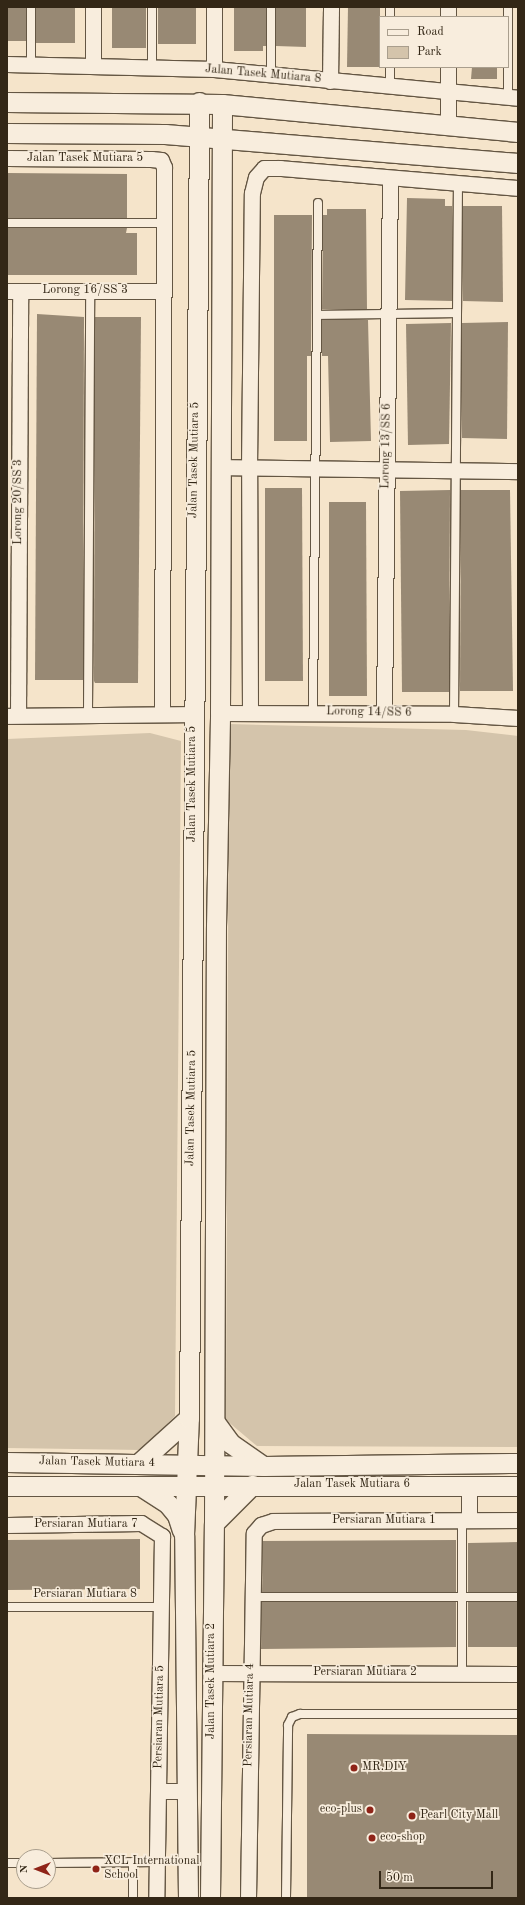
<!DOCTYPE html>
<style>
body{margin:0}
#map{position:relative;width:525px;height:1905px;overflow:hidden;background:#f5e4ca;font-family:"Old Standard TT",serif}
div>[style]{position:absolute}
.green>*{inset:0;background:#d4c4ab}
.building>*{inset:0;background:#988974}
.roads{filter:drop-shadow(1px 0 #645643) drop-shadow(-1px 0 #645643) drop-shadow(0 1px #645643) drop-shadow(0 -1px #645643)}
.service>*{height:8px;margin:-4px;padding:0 4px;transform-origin:4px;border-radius:4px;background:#f8eddd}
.minor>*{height:15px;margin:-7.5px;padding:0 7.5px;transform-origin:7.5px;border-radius:7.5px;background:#f8eddd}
.tertiary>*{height:19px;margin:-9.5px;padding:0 9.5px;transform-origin:9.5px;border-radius:9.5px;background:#f8eddd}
.dots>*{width:11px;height:11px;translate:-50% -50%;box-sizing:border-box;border:2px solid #f8eddd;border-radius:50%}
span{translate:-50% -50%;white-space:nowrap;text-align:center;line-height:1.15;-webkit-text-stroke:3.5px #f8eddd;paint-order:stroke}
.street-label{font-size:12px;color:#332716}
.poi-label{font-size:12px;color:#332716}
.left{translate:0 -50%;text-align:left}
.right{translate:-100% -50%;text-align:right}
.frame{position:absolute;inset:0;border:8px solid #332716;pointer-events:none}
.legend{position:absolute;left:379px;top:16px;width:130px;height:52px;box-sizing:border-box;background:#f8eddd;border:1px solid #a99e8d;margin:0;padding:5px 7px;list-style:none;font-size:12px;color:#332716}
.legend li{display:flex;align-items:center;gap:8px;height:20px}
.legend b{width:20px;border:1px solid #a99e8d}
.north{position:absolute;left:16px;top:1849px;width:40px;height:40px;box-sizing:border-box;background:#f8eddd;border:1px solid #a99e8d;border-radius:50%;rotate:270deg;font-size:11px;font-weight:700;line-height:16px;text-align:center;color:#332716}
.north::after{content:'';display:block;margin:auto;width:14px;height:18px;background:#8f2418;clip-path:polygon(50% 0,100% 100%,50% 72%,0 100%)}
.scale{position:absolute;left:379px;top:1871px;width:114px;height:18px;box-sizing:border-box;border:2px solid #332716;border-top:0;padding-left:5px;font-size:12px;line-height:14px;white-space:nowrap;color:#332716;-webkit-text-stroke:3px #f8eddd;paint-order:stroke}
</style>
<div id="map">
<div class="green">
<i style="clip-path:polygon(229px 724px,466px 730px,518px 736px,518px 1447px,257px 1446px,226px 1420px)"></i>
<i style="clip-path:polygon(150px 733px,181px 741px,175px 1416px,142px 1450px,7px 1448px,7px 739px)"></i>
</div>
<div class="building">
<i style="clip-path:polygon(7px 7px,26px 7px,26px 41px,7px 41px)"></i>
<i style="clip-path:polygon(36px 7px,75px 7px,75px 43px,36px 43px)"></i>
<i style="clip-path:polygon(112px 7px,146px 7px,146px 48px,112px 48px)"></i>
<i style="clip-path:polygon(158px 7px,196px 7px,196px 44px,158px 44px)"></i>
<i style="clip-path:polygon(234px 7px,266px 7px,266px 46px,263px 46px,263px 51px,234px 51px)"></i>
<i style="clip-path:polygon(276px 7px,306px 7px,306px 47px,276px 46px)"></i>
<i style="clip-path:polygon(348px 7px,380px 7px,380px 67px,347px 67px)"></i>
<i style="clip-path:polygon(472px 67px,497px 67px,497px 79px,471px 79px)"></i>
<i style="clip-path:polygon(7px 173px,127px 174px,127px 218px,7px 218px)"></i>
<i style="clip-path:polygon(407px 198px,445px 199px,445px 206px,452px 206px,452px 301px,405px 300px)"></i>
<i style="clip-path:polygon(463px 206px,502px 206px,503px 302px,463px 301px)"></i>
<i style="clip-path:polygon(327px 209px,366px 209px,367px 309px,322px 309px,323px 215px,327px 215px)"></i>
<i style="clip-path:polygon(274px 215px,312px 215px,311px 356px,307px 356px,307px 441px,274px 441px)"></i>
<i style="clip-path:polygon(7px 228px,127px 228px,126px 233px,137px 233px,137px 275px,7px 275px)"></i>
<i style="clip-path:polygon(37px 314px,84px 317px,83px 680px,35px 680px)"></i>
<i style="clip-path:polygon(95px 317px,141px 317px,138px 683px,95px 683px,94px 681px)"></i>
<i style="clip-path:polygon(322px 320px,368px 320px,371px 441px,330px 442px,328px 356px,322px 356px)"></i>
<i style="clip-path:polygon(508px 322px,507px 439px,462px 438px,462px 323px)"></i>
<i style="clip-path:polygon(451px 323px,449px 444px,408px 445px,406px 324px)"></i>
<i style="clip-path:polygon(265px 488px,302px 488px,303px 681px,265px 681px)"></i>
<i style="clip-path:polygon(450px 490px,449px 692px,402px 692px,400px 491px)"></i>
<i style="clip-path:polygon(461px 490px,510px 490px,513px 691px,460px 691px)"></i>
<i style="clip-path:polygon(329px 502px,366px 502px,367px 696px,329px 696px)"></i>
<i style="clip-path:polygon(140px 1539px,140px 1589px,7px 1590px,7px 1540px)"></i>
<i style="clip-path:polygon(456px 1540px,456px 1592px,262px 1592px,263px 1541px)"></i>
<i style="clip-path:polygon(518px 1542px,518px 1592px,468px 1592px,468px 1543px)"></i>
<i style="clip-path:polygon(262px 1602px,456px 1602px,456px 1647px,261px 1649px)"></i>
<i style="clip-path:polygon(468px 1602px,518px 1602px,518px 1647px,468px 1647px)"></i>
<i style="clip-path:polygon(307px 1734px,518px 1735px,518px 1898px,307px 1898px)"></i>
</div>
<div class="roads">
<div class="service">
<i style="left:508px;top:7px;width:90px;rotate:90deg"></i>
<i style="left:390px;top:17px;width:10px;rotate:-90deg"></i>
<i style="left:31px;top:65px;width:58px;rotate:-90deg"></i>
<i style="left:152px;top:66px;width:59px;rotate:-90deg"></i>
<i style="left:271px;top:75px;width:68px;rotate:-90deg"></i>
<i style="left:390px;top:87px;width:20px;rotate:-90deg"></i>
<i style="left:7px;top:223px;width:156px"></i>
<i style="left:317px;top:315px;width:139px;rotate:-0.8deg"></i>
<i style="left:313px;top:712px;width:509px;rotate:-89.44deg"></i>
<i style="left:88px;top:713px;width:422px;rotate:-89.7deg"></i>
<i style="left:454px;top:714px;width:531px;rotate:-89.57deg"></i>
<i style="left:462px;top:1520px;width:154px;rotate:90deg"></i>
<i style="left:252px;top:1597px;width:266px"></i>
<i style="left:7px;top:1607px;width:155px"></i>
<i style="left:7px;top:1863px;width:17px"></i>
<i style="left:48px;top:1863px;width:109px;rotate:-0.5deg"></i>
<i style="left:133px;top:1898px;width:36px;rotate:-90deg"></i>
<i style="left:286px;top:1898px;width:173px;rotate:-89.3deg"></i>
<i style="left:288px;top:1725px;width:9px;rotate:-63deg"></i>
<i style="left:292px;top:1717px;width:9px;rotate:-21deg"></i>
<i style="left:300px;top:1714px;width:218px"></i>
</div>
<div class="minor">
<i style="left:214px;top:7px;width:62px;rotate:90deg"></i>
<i style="left:448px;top:17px;width:10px;rotate:-90deg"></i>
<i style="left:7px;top:64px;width:207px;rotate:1.4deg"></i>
<i style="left:214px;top:69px;width:305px;rotate:5.4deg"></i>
<i style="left:93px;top:65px;width:58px;rotate:-90deg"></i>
<i style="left:330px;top:81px;width:74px;rotate:-89.2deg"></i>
<i style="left:448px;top:126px;width:59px;rotate:-90deg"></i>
<i style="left:7px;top:158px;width:144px;rotate:0.4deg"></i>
<i style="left:151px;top:159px;width:10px;rotate:6deg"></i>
<i style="left:161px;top:160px;width:8px;rotate:67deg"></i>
<i style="left:164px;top:167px;width:547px;rotate:90.21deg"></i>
<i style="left:7px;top:291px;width:157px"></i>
<i style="left:221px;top:467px;width:297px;rotate:0.8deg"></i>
<i style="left:250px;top:712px;width:244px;rotate:-90.2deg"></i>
<i style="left:249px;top:468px;width:275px;rotate:-89.4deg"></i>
<i style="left:252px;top:193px;width:16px;rotate:-76deg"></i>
<i style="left:256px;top:177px;width:12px;rotate:-48deg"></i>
<i style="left:264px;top:168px;width:16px"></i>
<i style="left:280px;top:168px;width:239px;rotate:4.8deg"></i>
<i style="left:220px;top:713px;width:234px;rotate:0.2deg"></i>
<i style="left:454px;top:714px;width:64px;rotate:3.6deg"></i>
<i style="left:384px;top:713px;width:535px;rotate:-89.36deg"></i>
<i style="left:18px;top:714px;width:423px;rotate:-89.7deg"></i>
<i style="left:7px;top:716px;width:186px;rotate:-0.6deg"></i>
<i style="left:469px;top:1486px;width:34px;rotate:90deg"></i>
<i style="left:7px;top:1525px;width:134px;rotate:-0.9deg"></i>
<i style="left:141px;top:1523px;width:25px;rotate:32deg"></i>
<i style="left:162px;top:1536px;width:362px;rotate:90.9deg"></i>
<i style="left:211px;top:1673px;width:307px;rotate:0.2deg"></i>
<i style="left:159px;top:1791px;width:28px"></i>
<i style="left:248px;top:1898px;width:365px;rotate:-89.1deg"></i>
<i style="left:254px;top:1533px;width:11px;rotate:-49deg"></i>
<i style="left:261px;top:1525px;width:13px;rotate:-18deg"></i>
<i style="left:273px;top:1521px;width:245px;rotate:-0.2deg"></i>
</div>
<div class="tertiary">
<i style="left:7px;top:102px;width:215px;rotate:0.5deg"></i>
<i style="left:222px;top:104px;width:297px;rotate:5.4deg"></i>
<i style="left:7px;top:133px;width:158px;rotate:0.4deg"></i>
<i style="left:165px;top:134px;width:354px;rotate:4.7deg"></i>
<i style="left:215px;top:1422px;width:26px;rotate:54deg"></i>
<i style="left:230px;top:1443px;width:39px;rotate:35deg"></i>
<i style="left:7px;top:1462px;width:257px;rotate:0.9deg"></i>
<i style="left:264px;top:1466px;width:254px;rotate:-0.7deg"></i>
<i style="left:139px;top:1463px;width:67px;rotate:-42deg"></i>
<i style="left:7px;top:1486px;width:511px"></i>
<i style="left:142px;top:1487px;width:31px;rotate:33deg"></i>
<i style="left:168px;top:1504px;width:14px;rotate:51deg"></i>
<i style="left:177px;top:1515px;width:16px;rotate:72deg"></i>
<i style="left:214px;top:1523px;width:54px;rotate:-45deg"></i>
<i style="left:188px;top:1898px;width:363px;rotate:-90.6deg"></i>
<i style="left:184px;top:1535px;width:117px;rotate:-87.6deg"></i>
<i style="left:189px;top:1418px;width:1316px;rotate:-89.56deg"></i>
<i style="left:210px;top:1898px;width:375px;rotate:-89.4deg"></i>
<i style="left:214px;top:1523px;width:597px;rotate:-89.81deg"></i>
<i style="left:216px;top:926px;width:213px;rotate:-88.9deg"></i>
<i style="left:220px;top:713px;width:609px;rotate:-89.81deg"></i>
</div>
</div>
<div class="dots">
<i style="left:354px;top:1768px;background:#8f2418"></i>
<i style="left:370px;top:1810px;background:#8f2418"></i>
<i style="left:412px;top:1816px;background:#8f2418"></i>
<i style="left:372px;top:1838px;background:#8f2418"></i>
<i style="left:96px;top:1869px;background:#8f2418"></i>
</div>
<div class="street-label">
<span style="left:263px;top:75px;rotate:5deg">Jalan Tasek Mutiara 8</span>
<span style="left:85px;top:159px">Jalan Tasek Mutiara 5</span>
<span style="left:85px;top:291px">Lorong 16/SS 3</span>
<span style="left:387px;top:446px;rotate:-89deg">Lorong 13/SS 6</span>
<span style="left:195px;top:460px;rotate:-89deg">Jalan Tasek Mutiara 5</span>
<span style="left:19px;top:502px;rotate:-90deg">Lorong 20/SS 3</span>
<span style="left:369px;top:713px;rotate:1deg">Lorong 14/SS 6</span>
<span style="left:193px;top:784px;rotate:-90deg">Jalan Tasek Mutiara 5</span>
<span style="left:192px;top:1108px;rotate:-89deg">Jalan Tasek Mutiara 5</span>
<span style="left:97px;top:1463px;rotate:1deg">Jalan Tasek Mutiara 4</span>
<span style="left:352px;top:1485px">Jalan Tasek Mutiara 6</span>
<span style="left:384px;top:1521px">Persiaran Mutiara 1</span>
<span style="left:86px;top:1525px">Persiaran Mutiara 7</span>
<span style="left:85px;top:1595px">Persiaran Mutiara 8</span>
<span style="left:365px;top:1673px">Persiaran Mutiara 2</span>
<span style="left:212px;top:1681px;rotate:-90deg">Jalan Tasek Mutiara 2</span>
<span style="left:250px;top:1715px;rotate:-89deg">Persiaran Mutiara 4</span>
<span style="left:160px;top:1717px;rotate:-89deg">Persiaran Mutiara 5</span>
</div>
<div class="poi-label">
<span class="left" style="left:362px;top:1768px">MR.DIY</span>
<span class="right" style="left:362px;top:1810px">eco-plus</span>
<span class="left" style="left:420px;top:1816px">Pearl City Mall</span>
<span class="left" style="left:380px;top:1838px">eco-shop</span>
<span class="left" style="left:104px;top:1869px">XCL International<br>School</span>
</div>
<div class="frame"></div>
<ul class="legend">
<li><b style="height:5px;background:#f8eddd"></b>Road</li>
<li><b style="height:11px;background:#d4c4ab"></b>Park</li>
</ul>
<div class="north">N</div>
<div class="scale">50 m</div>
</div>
